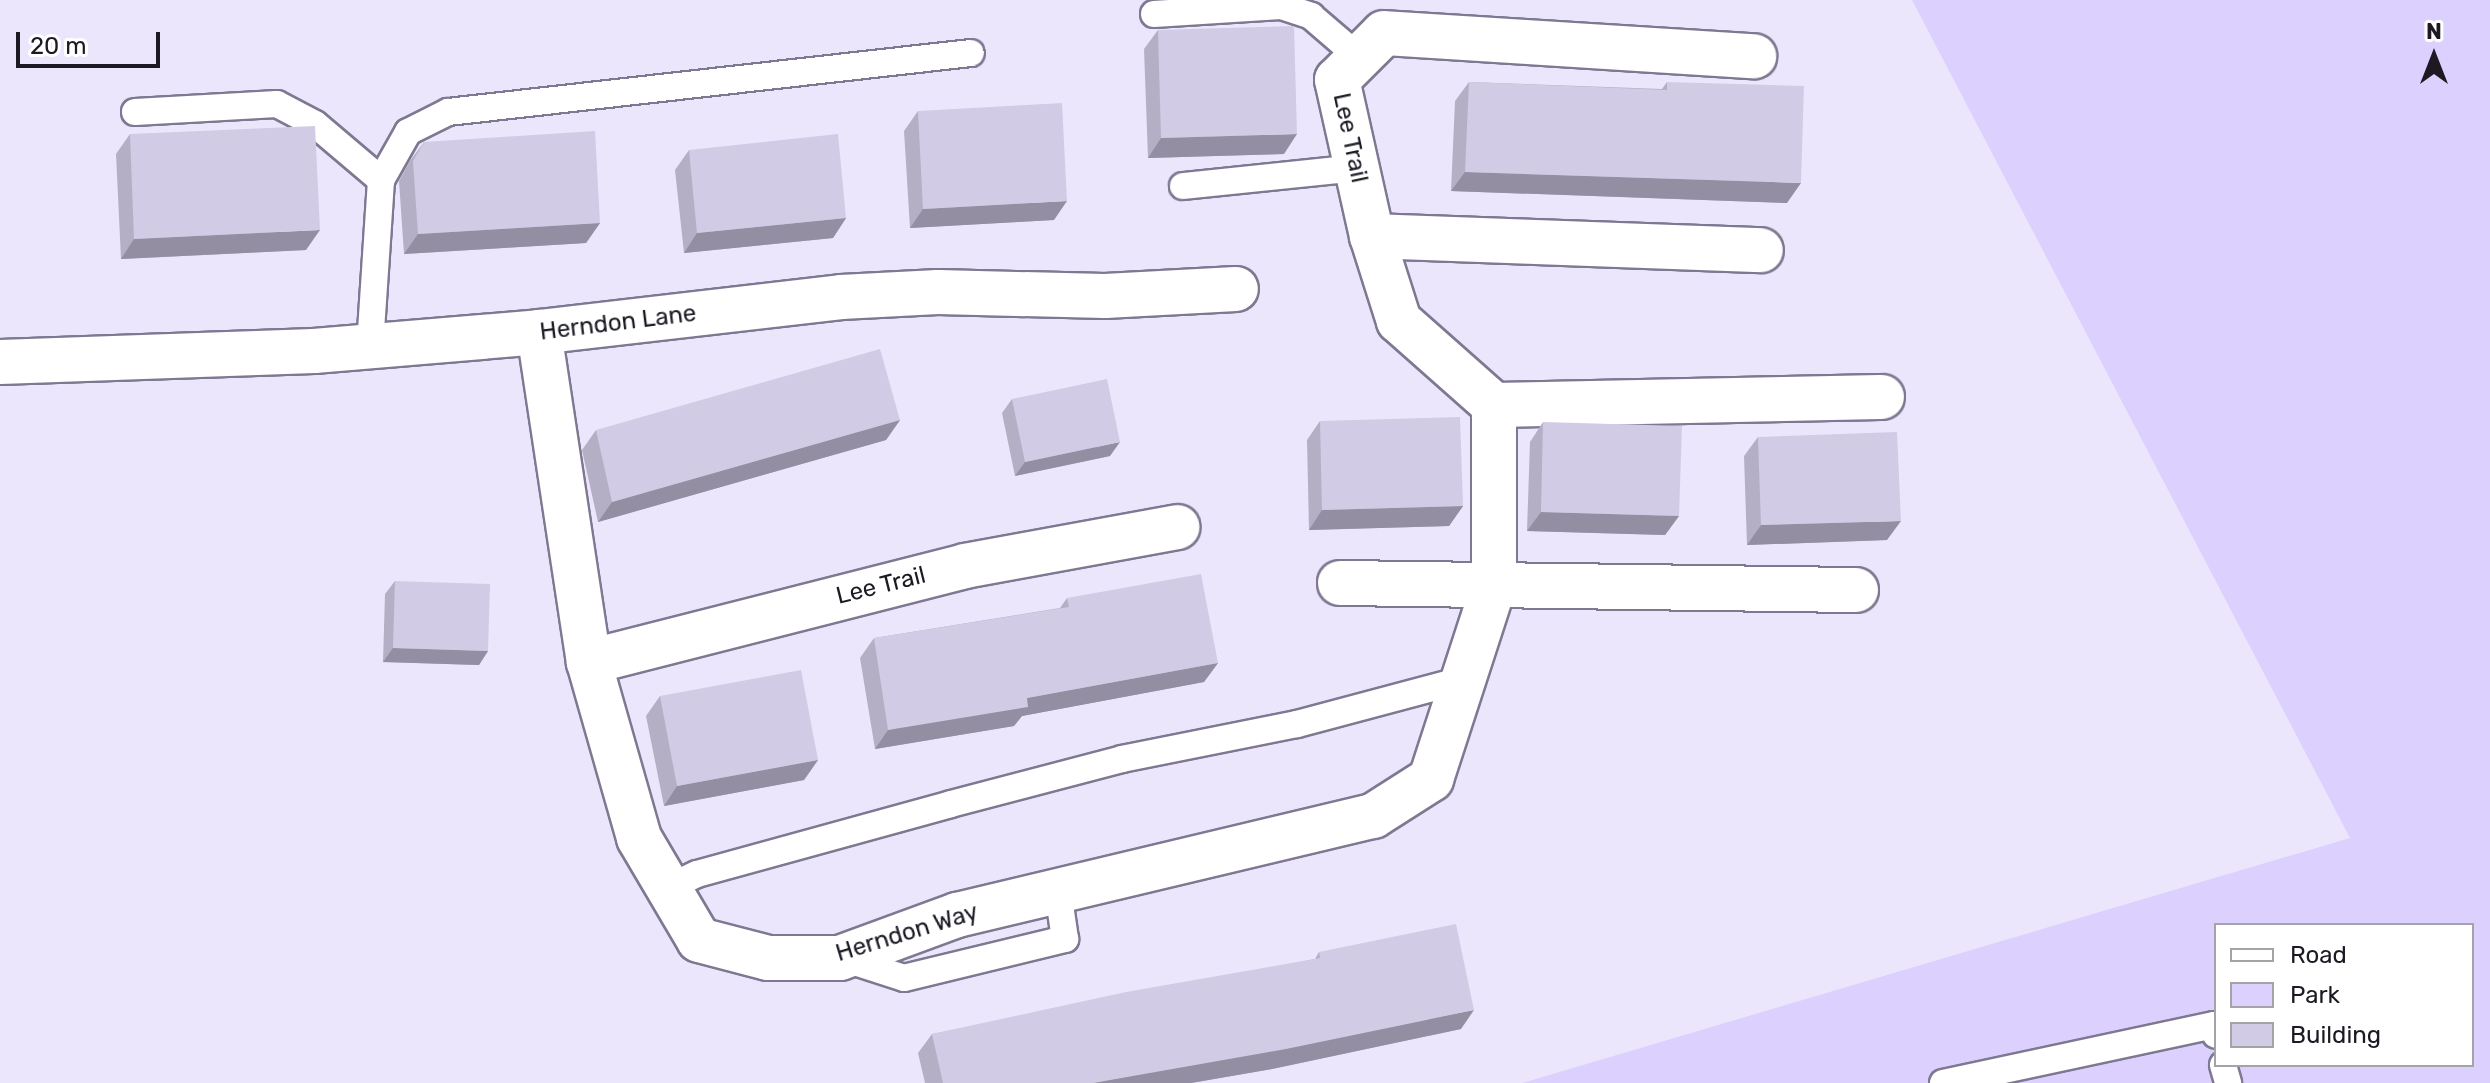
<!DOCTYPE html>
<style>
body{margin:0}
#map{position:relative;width:2490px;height:1083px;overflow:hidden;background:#ece6fd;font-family:Rubik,sans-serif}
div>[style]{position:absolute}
.green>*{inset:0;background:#dcd0fe}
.roads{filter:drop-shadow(2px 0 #7f7891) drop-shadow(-2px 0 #7f7891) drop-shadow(0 2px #7f7891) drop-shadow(0 -2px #7f7891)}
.service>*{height:26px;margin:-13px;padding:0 13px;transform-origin:13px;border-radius:13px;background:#fff}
.minor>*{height:44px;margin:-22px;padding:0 22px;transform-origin:22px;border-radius:22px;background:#fff}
.wall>*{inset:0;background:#b5afc6}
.shaded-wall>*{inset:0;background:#938ea1}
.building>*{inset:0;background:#d2cbe6}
span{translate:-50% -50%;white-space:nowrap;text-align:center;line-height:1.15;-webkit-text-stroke:6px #fff;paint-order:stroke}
.street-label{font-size:24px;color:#1c1923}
.legend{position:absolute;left:2214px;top:923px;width:260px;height:144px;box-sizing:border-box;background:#fff;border:2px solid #a4a3a7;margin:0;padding:10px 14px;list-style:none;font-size:24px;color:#1c1923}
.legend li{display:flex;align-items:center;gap:16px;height:40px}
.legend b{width:40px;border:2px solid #a4a3a7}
.north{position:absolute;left:2394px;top:16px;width:80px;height:80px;-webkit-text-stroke:6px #fff;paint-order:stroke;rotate:0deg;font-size:22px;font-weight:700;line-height:32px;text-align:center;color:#1c1923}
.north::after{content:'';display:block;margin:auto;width:28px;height:36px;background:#1c1923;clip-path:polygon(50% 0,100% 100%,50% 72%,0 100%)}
.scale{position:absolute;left:16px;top:32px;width:144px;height:36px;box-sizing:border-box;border:4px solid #1c1923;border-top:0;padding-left:10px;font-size:24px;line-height:28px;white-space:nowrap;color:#1c1923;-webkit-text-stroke:6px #fff;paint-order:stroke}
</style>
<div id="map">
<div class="green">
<i style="clip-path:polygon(evenodd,1912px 0,2490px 0,2490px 1083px,1522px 1083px,2350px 838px,1912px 0,2216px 925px,2472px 925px,2472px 1065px,2216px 1065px,2216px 925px)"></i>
</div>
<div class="roads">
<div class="service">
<i style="left:1154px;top:14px;width:127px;rotate:-3.6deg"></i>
<i style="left:1281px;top:6px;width:32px;rotate:18deg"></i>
<i style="left:1311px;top:16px;width:65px;rotate:40.6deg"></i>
<i style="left:135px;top:112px;width:142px;rotate:-3.2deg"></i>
<i style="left:277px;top:104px;width:43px;rotate:27.8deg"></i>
<i style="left:315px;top:124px;width:87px;rotate:40.3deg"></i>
<i style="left:1183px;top:186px;width:174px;rotate:-5.9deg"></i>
<i style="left:370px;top:346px;width:166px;rotate:-86.2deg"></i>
<i style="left:381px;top:180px;width:55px;rotate:-60.6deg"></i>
<i style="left:408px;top:132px;width:45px;rotate:-26.6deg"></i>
<i style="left:448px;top:112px;width:526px;rotate:-6.44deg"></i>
<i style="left:668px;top:888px;width:32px;rotate:-26deg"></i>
<i style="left:697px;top:874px;width:263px;rotate:-15.4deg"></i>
<i style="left:951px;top:804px;width:177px;rotate:-14.7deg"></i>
<i style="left:1122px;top:759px;width:178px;rotate:-11.3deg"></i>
<i style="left:1297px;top:724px;width:171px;rotate:-14.9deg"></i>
<i style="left:842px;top:958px;width:65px;rotate:17.9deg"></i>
<i style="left:904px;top:978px;width:166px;rotate:-13.6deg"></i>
<i style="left:1065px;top:939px;width:49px;rotate:-98.3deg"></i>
<i style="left:2223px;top:1065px;width:19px;rotate:74deg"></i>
<i style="left:1943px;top:1083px;width:277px;rotate:-12.1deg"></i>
<i style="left:2214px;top:1025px;width:10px;rotate:79deg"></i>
</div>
<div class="minor">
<i style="left:1372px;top:236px;width:389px;rotate:2.1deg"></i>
<i style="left:539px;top:332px;width:334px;rotate:81.4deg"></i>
<i style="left:589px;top:662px;width:183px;rotate:74.1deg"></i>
<i style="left:639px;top:838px;width:118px;rotate:59.5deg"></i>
<i style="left:699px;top:940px;width:71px;rotate:14.6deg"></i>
<i style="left:768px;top:958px;width:72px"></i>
<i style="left:840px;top:958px;width:125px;rotate:-20.2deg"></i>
<i style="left:957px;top:915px;width:428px;rotate:-13.4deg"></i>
<i style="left:1373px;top:816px;width:69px;rotate:-32.5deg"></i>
<i style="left:1431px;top:779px;width:204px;rotate:-72deg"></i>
<i style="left:1494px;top:585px;width:180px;rotate:-90deg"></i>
<i style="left:1494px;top:405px;width:127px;rotate:-138.5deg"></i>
<i style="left:1399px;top:321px;width:89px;rotate:-107.6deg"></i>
<i style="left:1372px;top:236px;width:160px;rotate:-102.6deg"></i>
<i style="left:1337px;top:80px;width:66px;rotate:-45deg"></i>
<i style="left:1384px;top:33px;width:371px;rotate:3.6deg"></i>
<i style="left:0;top:362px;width:314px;rotate:-2deg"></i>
<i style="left:314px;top:351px;width:226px;rotate:-4.8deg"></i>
<i style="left:539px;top:332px;width:304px;rotate:-6.6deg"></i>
<i style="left:841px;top:297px;width:97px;rotate:-3deg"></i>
<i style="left:938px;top:292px;width:167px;rotate:1.4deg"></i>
<i style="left:1105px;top:296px;width:131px;rotate:-3.1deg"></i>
<i style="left:1494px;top:405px;width:388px;rotate:-1.2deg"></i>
<i style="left:1340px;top:583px;width:516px;rotate:0.78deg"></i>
<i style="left:589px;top:662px;width:388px;rotate:-14.3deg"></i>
<i style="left:965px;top:566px;width:216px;rotate:-10.4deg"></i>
</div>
</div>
<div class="wall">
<i style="clip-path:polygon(1158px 30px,1284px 154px,1148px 158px,1144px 49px)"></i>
<i style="clip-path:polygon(1469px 82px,1662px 89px,1667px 82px,1787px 203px,1451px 191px,1455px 101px)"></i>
<i style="clip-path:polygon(918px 111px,1054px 220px,910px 228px,904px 131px)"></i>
<i style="clip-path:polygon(130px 134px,306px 250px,121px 259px,116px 154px)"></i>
<i style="clip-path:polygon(424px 142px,600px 223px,586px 243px,404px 254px,399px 181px,410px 161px)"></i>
<i style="clip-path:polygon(689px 150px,846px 218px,833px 238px,684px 253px,675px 170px)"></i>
<i style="clip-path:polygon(1012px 399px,1110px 456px,1015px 476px,1002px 413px)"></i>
<i style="clip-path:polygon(900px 420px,886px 440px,598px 522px,582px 450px,596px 430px)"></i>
<i style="clip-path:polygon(1320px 421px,1463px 506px,1449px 526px,1309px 530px,1307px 440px)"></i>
<i style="clip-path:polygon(1543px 422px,1679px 516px,1665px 535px,1527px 531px,1530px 442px)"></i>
<i style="clip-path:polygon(1758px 437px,1887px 540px,1747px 545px,1744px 456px)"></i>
<i style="clip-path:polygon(395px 581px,488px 651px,479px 665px,383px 662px,385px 594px)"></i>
<i style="clip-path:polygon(1067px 598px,1218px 663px,1204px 682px,1022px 716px,1014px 726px,875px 749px,860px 658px,874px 638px,1060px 608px)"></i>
<i style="clip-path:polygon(660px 696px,818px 760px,804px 780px,664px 806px,646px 716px)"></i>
<i style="clip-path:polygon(1319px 952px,1461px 1029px,1272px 1069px,1191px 1083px,925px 1083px,918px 1053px,932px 1034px,1315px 959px)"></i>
</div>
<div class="shaded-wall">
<i style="clip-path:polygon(1297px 134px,1284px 154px,1148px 158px,1161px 138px)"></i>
<i style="clip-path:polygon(1465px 172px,1801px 183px,1787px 203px,1451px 191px)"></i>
<i style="clip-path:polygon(1067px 201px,1054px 220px,910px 228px,923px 209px)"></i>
<i style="clip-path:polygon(846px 218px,833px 238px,684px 253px,697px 233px)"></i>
<i style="clip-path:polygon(600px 223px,586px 243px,404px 254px,418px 234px)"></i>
<i style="clip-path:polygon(320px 230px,306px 250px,121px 259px,134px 239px)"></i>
<i style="clip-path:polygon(900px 420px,886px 440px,598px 522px,612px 502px)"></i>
<i style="clip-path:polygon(1120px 442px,1110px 456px,1015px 476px,1025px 462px)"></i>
<i style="clip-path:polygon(1463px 506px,1449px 526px,1309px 530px,1322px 510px)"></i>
<i style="clip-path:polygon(1541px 512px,1679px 516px,1665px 535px,1527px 531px)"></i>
<i style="clip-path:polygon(1901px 521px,1887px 540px,1747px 545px,1761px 525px)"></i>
<i style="clip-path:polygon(393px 648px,488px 651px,479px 665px,383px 662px)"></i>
<i style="clip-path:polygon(1218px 663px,1204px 682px,1022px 716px,1014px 726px,875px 749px,888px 730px,1027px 698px)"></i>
<i style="clip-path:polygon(818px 760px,804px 780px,664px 806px,677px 786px)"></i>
<i style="clip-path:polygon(1474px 1010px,1461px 1029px,1272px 1069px,1191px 1083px,1093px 1083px)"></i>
</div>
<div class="building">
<i style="clip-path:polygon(1294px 26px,1297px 134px,1161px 138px,1158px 30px)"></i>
<i style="clip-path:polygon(1469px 82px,1667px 90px,1667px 82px,1804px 86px,1801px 183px,1465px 172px)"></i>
<i style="clip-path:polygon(1062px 103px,1067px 201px,923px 209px,918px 111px)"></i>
<i style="clip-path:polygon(315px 126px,320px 230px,134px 239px,130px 134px)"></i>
<i style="clip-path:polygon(595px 131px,600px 223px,418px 234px,413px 161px,424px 142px)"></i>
<i style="clip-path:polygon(838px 134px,846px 218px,697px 233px,689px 150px)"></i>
<i style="clip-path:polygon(880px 349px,900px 420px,612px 502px,596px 430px)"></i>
<i style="clip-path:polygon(1107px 379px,1120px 442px,1025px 462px,1012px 399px)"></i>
<i style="clip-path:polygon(1460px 417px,1463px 506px,1322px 510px,1320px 421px)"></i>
<i style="clip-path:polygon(1543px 422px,1682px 426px,1679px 516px,1541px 512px)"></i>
<i style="clip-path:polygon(1897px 432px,1901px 521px,1761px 525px,1758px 437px)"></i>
<i style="clip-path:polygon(1201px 574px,1218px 663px,1027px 698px,1028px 707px,888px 730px,874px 638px,1069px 607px,1067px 598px)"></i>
<i style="clip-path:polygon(395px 581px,490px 584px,488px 651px,393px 648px)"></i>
<i style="clip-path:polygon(801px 670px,818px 760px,677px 786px,660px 696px)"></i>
<i style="clip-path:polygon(1456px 924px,1474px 1010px,1286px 1049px,1093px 1083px,943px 1083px,932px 1034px,1126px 992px,1320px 958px,1319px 952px)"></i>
</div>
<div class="street-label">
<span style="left:1350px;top:138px;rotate:78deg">Lee Trail</span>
<span style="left:618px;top:323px;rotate:-7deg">Herndon Lane</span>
<span style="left:881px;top:586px;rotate:-14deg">Lee Trail</span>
<span style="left:907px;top:933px;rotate:-17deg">Herndon Way</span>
</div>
<ul class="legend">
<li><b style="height:10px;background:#fff"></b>Road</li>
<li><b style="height:22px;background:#dcd0fe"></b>Park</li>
<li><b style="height:22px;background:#d2cbe6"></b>Building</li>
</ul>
<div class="north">N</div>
<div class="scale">20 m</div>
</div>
